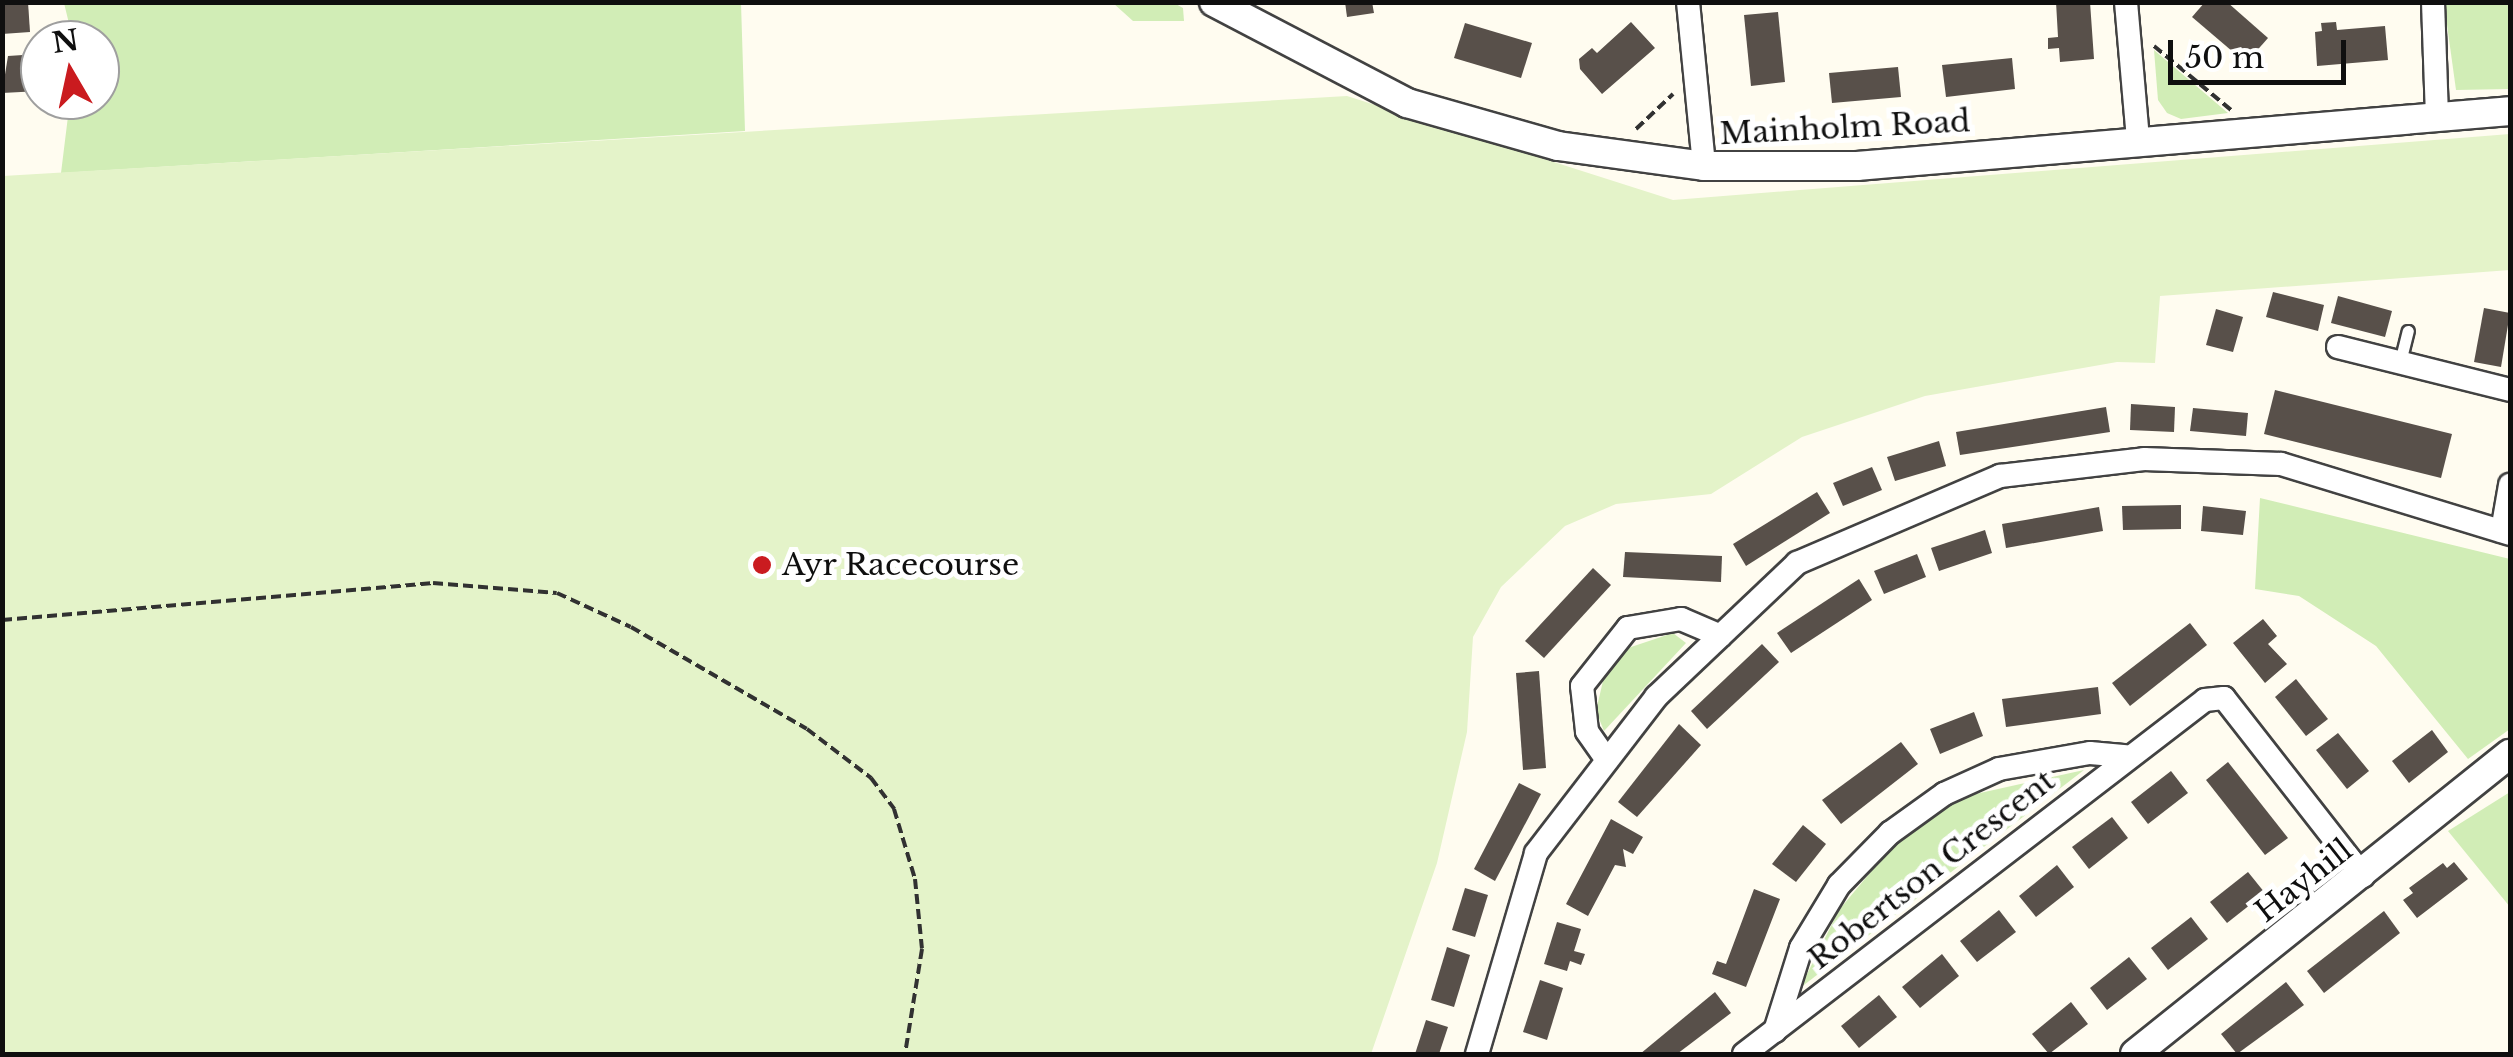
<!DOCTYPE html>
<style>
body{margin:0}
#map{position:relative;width:2513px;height:1057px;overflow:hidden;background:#fffcf0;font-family:"Libre Baskerville",serif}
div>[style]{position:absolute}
.green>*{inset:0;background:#d1edb6}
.pitch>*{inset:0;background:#e4f3c9}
.building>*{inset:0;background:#58504a}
.path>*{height:4px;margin-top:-2px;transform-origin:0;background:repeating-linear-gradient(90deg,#313131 0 10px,transparent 0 15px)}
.roads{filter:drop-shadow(2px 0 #424242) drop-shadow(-2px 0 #424242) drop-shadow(0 2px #424242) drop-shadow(0 -2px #424242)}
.service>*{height:11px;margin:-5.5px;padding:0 5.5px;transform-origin:5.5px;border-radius:5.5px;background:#fff}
.minor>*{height:22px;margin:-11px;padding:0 11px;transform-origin:11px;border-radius:11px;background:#fff}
.tertiary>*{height:28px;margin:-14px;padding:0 14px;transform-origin:14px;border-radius:14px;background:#fff}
.dots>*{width:28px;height:28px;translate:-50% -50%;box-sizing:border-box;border:5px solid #fff;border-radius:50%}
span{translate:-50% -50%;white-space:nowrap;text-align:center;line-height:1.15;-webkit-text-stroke:10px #fff;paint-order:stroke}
.street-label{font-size:30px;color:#0f0f0f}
.poi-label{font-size:30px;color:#0f0f0f}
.left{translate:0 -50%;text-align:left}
.frame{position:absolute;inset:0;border:5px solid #0f0f0f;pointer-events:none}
.north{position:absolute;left:20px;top:20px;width:100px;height:100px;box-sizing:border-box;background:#fff;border:2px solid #9f9f9f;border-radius:50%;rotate:351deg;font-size:28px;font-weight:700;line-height:40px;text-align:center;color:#0f0f0f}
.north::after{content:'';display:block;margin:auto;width:35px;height:45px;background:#ca1b1f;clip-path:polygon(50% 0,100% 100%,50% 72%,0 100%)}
.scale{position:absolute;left:2168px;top:40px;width:178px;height:45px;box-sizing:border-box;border:5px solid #0f0f0f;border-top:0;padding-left:12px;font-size:30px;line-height:35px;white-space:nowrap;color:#0f0f0f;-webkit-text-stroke:8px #fff;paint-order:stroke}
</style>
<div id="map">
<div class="green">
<i style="clip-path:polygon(64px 3px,741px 3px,745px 131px,61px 173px,70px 100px,100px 100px,100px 40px,73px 40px)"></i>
<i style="clip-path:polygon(1113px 3px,1174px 3px,1183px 8px,1184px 21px,1133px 21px)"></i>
<i style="clip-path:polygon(2444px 3px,2510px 3px,2510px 89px,2456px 90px)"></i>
<i style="clip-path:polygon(2154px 50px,2228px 113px,2181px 119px,2167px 113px,2158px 100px)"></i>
<i style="clip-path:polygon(2260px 498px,2510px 559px,2510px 729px,2468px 759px,2376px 646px,2299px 596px,2255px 589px)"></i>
<i style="clip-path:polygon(1673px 633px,1686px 643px,1604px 731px,1596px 711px,1606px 668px,1625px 649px)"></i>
<i style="clip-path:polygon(2084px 770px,1800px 988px,1839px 910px,1889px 850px,1929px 817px,1971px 795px)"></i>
<i style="clip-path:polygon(2510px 792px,2510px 907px,2448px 831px)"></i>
</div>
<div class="pitch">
<i style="clip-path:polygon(1347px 96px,1673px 200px,2510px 134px,2510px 270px,2160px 296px,2155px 363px,2117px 362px,1925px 396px,1802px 437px,1711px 494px,1616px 504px,1565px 526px,1501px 587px,1473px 637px,1467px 732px,1437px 863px,1371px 1054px,3px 1054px,3px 176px)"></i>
</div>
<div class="building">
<i style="clip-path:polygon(2px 2px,28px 2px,30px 32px,2px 34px)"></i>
<i style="clip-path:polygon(1345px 2px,1372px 2px,1374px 13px,1347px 17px)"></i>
<i style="clip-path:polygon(2056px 2px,2090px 2px,2094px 59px,2060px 62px,2059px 48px,2048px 49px,2048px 38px,2058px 37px)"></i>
<i style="clip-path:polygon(2205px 2px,2227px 2px,2268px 38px,2246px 63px,2192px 17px)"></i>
<i style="clip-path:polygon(1778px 12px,1785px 82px,1751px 86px,1744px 15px)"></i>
<i style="clip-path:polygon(1631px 22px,1655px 48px,1602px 94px,1580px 69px,1579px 59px,1592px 48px,1597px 53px)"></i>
<i style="clip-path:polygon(2336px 22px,2337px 30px,2385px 26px,2388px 60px,2317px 66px,2315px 32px,2322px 31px,2321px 23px)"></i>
<i style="clip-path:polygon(1465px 23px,1532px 43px,1521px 78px,1454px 58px)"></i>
<i style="clip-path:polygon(38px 54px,40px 91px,2px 93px,8px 56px)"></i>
<i style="clip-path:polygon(2012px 58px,2015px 89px,1946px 97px,1942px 65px)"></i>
<i style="clip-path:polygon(1898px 67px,1901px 97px,1832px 103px,1829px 73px)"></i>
<i style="clip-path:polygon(2273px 292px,2324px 305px,2318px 331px,2266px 317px)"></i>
<i style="clip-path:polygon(2338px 296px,2392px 311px,2385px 337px,2331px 323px)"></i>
<i style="clip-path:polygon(2484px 308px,2510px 313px,2501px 367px,2474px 362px)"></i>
<i style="clip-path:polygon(2216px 309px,2243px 317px,2233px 352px,2206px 345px)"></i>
<i style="clip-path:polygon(2275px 390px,2452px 434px,2441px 478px,2264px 434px)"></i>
<i style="clip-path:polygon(2131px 404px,2175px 407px,2174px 432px,2130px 430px)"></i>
<i style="clip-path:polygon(2106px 407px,2110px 432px,1960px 455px,1956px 432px)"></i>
<i style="clip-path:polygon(2193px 408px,2248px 413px,2246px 436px,2190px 431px)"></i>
<i style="clip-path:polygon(1939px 441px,1946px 466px,1895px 481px,1887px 457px)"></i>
<i style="clip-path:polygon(1872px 467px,1882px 490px,1843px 506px,1833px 483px)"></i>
<i style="clip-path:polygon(1817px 492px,1830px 513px,1746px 566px,1733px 544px)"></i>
<i style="clip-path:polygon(2181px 505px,2181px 529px,2123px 530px,2122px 506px)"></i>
<i style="clip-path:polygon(2203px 506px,2246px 511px,2243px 535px,2201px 531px)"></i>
<i style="clip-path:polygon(2099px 507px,2103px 531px,2006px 548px,2002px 524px)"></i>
<i style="clip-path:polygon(1985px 530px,1992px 553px,1939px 571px,1931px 548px)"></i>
<i style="clip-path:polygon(1625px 552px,1722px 556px,1721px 582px,1623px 577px)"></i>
<i style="clip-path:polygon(1917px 554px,1926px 577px,1884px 594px,1874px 571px)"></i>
<i style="clip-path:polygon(1593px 568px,1611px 585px,1544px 658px,1525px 641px)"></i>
<i style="clip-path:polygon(1859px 579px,1872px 600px,1791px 653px,1777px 633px)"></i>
<i style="clip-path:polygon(2263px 619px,2277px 636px,2268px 644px,2287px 664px,2265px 683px,2233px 643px)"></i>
<i style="clip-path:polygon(2190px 623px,2207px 645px,2130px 706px,2112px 683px)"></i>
<i style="clip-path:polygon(1762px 644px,1779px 662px,1707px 729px,1691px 711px)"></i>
<i style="clip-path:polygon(1539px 671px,1546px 768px,1523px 770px,1516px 673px)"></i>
<i style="clip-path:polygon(2296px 679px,2328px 719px,2306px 736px,2275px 697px)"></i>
<i style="clip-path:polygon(2098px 687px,2101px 714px,2006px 727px,2002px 699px)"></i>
<i style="clip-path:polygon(1974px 712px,1983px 736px,1940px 754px,1930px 729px)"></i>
<i style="clip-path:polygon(1679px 724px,1701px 745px,1637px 817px,1618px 802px)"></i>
<i style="clip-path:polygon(2432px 730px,2448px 752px,2409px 783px,2392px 761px)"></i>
<i style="clip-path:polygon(2338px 733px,2369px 771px,2347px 789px,2316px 750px)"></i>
<i style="clip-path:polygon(1901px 742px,1918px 764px,1841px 824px,1822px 800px)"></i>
<i style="clip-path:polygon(2228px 762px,2288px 838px,2265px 855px,2206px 780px)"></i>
<i style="clip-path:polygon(2171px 771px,2188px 793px,2148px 824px,2131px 802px)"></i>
<i style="clip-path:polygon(1519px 783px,1541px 794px,1495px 881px,1474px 869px)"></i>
<i style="clip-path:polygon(2112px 817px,2128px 838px,2089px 869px,2072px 847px)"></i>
<i style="clip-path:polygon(1611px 819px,1643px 837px,1633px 854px,1623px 849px,1626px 867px,1615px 865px,1588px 916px,1566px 904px)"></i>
<i style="clip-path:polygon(1803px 825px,1826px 844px,1796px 882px,1772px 864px)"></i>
<i style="clip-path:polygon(2454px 862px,2468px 879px,2417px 918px,2403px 900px,2413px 893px,2409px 888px,2443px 863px,2447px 868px)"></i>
<i style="clip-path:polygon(2057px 865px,2074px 887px,2036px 917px,2019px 896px)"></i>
<i style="clip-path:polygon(2248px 872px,2265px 893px,2227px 923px,2210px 902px)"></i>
<i style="clip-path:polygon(1465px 888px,1488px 895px,1475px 937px,1452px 930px)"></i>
<i style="clip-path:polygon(1754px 889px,1780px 899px,1746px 987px,1712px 974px,1717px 961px,1726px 964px)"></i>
<i style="clip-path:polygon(1999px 910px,2016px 932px,1977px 962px,1960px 941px)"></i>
<i style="clip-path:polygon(2384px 911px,2400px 933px,2324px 993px,2307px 971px)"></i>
<i style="clip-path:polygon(2191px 917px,2208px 939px,2168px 970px,2151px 948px)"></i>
<i style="clip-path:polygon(1557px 922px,1581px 929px,1574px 951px,1585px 954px,1581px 965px,1570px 961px,1567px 971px,1544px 964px)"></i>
<i style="clip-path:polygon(1447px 947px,1470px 955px,1454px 1007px,1431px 1000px)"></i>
<i style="clip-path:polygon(1942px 954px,1959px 976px,1920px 1008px,1902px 987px)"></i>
<i style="clip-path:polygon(2129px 957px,2147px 979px,2107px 1010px,2090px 988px)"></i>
<i style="clip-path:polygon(1540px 980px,1563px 988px,1547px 1040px,1523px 1032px)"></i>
<i style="clip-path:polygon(2286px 982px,2304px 1005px,2237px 1054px,2221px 1034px)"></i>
<i style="clip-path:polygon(1715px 992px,1731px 1013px,1677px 1054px,1640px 1054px)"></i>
<i style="clip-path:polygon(1879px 995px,1897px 1017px,1859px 1048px,1841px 1026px)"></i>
<i style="clip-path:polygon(2071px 1002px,2088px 1024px,2049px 1054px,2032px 1034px)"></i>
<i style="clip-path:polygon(1426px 1020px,1448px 1027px,1439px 1054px,1415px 1054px)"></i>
</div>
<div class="path">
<i style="left:2154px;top:46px;width:100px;rotate:39.7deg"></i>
<i style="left:1636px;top:129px;width:51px;rotate:-43.4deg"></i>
<i style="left:2px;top:620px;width:433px;rotate:-4.9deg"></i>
<i style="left:433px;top:583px;width:124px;rotate:4.6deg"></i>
<i style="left:557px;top:593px;width:81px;rotate:24.7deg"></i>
<i style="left:631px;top:627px;width:203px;rotate:30.1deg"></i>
<i style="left:807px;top:729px;width:81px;rotate:37.4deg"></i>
<i style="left:871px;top:778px;width:39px;rotate:53deg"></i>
<i style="left:894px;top:809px;width:73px;rotate:73.3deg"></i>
<i style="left:915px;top:879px;width:70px;rotate:84.3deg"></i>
<i style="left:922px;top:949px;width:106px;rotate:99.2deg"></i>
</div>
<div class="roads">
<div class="service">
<i style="left:2400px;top:362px;width:32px;rotate:-76deg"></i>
</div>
<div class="minor">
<i style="left:1688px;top:2px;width:165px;rotate:84.4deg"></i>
<i style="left:2126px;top:2px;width:139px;rotate:85deg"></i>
<i style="left:2433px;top:2px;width:115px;rotate:88deg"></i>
<i style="left:2338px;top:347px;width:177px;rotate:14deg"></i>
<i style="left:2502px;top:531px;width:47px;rotate:-80.1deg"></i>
<i style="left:1607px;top:760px;width:35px;rotate:-125deg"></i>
<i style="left:1587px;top:731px;width:45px;rotate:-96.3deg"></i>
<i style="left:1582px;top:686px;width:74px;rotate:-51.6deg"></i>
<i style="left:1628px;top:628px;width:54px;rotate:-9.6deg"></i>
<i style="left:1681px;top:619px;width:43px;rotate:23deg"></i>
<i style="left:1775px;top:1031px;width:87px;rotate:-72.6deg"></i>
<i style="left:1801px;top:948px;width:74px;rotate:-58.9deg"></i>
<i style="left:1839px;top:885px;width:73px;rotate:-45.6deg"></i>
<i style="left:1890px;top:833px;width:67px;rotate:-35.8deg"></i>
<i style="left:1944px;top:794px;width:60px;rotate:-24.4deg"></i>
<i style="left:1999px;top:769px;width:92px;rotate:-10deg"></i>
<i style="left:2090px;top:753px;width:36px;rotate:5deg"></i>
<i style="left:1477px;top:1054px;width:209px;rotate:-73.6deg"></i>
<i style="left:1536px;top:853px;width:197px;rotate:-52.4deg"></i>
<i style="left:1656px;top:697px;width:195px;rotate:-43.5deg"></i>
<i style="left:1797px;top:563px;width:221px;rotate:-23.2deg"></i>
<i style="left:2000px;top:476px;width:145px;rotate:-6.7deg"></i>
<i style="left:2144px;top:459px;width:137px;rotate:2.1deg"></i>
<i style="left:2281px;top:464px;width:239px;rotate:17deg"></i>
<i style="left:1744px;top:1054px;width:581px;rotate:-37.52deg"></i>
<i style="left:2205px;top:700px;width:19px;rotate:-6deg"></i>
<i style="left:2224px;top:698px;width:226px;rotate:52deg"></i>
</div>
<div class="tertiary">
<i style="left:1214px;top:2px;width:218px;rotate:27.6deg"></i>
<i style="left:1407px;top:103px;width:157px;rotate:15.9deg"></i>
<i style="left:1558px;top:146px;width:147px;rotate:7.8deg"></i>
<i style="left:1704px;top:166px;width:153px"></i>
<i style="left:1857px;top:166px;width:655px;rotate:-4.81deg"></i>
<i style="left:2135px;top:1054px;width:480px;rotate:-38.7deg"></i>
</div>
</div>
<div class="dots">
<i style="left:762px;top:565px;background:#ca1b1f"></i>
</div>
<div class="street-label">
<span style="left:1845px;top:128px;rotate:-3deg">Mainholm Road</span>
<span style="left:1932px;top:870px;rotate:-38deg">Robertson Crescent</span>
<span style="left:2304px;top:881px;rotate:-38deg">Hayhill</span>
</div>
<div class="poi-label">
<span class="left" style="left:782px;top:565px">Ayr Racecourse</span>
</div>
<div class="frame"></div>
<div class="north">N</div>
<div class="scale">50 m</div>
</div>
